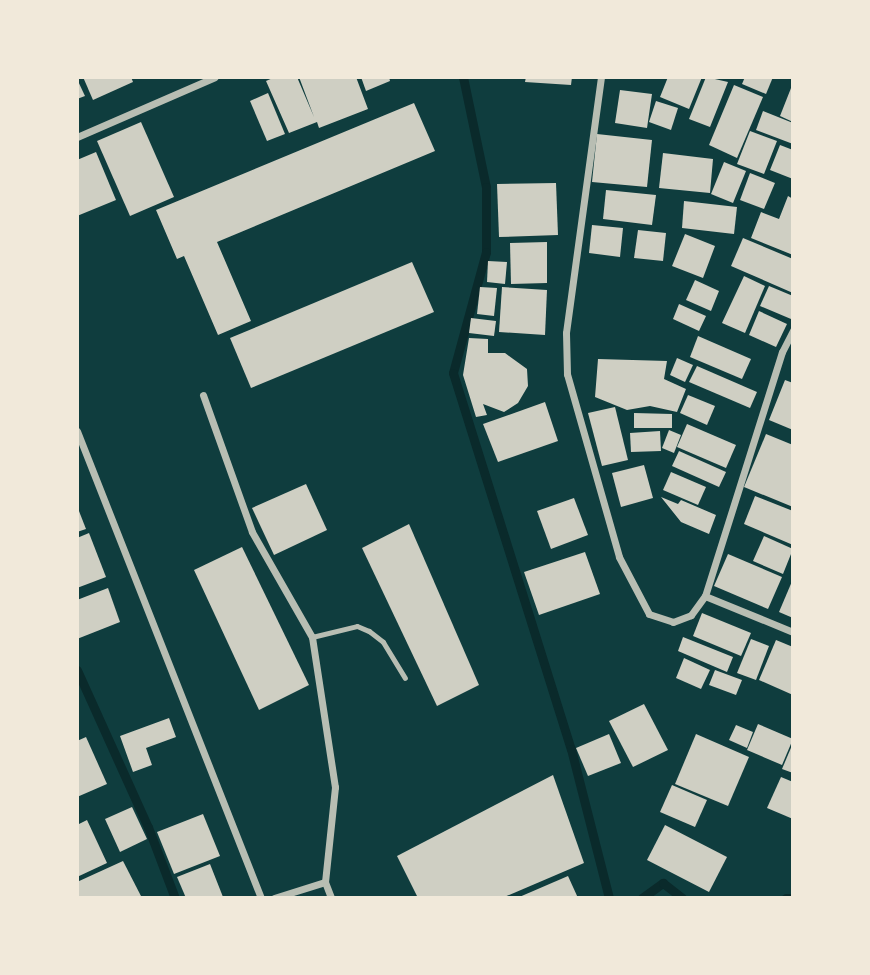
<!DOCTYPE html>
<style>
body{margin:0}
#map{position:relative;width:870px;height:975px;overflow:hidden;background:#0f3d3e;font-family:"Exo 2",sans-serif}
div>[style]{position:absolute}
.stream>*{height:9px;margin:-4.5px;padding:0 4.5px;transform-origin:4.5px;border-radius:4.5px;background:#0a2a2b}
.building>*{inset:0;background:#cfcfc3}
.service>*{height:5px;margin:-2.5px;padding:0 2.5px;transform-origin:2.5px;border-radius:2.5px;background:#b8beb3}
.minor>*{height:7px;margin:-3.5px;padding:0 3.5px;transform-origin:3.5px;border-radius:3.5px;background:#b8beb3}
span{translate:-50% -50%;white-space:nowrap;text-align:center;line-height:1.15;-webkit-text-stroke:6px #f1e9da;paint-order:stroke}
.frame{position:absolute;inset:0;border:79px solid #f1e9da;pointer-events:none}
</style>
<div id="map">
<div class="stream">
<i style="left:463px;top:77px;width:112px;rotate:78.2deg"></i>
<i style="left:486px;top:187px;width:65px;rotate:90deg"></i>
<i style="left:486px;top:252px;width:125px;rotate:105.3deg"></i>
<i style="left:453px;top:373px;width:394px;rotate:72.6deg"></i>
<i style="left:571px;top:749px;width:154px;rotate:75.7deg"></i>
<i style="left:77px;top:670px;width:172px;rotate:65.7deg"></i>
<i style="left:148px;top:827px;width:76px;rotate:69.2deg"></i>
<i style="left:642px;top:898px;width:26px;rotate:-36deg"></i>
<i style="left:663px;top:883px;width:24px;rotate:38deg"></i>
<i style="left:786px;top:898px;width:3px"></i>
</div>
<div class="building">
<i style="clip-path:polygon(83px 77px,131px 77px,133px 82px,93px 100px)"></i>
<i style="clip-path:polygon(275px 77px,297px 77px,314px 117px,299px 77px,356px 77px,368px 109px,319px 128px,317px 122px,289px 133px,266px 81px)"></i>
<i style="clip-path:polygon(361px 77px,389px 77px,390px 81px,366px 91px)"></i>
<i style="clip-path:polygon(526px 77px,572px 77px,571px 85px,525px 82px)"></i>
<i style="clip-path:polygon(668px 77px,702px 77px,689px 109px,660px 97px)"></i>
<i style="clip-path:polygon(706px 77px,728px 82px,710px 127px,689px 119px)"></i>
<i style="clip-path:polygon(745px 77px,773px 77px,766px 94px,742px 84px)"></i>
<i style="clip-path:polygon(77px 79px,85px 96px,77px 99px)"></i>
<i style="clip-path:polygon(793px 83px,793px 122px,780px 116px)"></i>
<i style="clip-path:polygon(734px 85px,763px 97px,737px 158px,709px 145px)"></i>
<i style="clip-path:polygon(620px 90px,652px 94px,647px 128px,615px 123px)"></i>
<i style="clip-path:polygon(268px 93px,285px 134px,267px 141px,250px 101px)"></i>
<i style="clip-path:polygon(656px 101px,678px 108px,671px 130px,649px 122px)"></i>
<i style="clip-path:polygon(414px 103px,435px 151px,217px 242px,251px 321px,218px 335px,184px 256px,177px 259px,156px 210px)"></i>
<i style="clip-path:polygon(763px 111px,793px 123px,793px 144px,756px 130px)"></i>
<i style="clip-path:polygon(141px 122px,174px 197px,130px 216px,97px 141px)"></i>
<i style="clip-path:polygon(750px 131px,777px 141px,764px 174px,737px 164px)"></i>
<i style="clip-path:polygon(597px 134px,652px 140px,647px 187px,592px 182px)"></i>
<i style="clip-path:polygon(780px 145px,793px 150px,793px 179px,770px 170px)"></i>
<i style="clip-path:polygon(96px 152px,116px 200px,77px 216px,77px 160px)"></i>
<i style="clip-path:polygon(663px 153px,713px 159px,710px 193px,659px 188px)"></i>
<i style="clip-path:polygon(724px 162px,746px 171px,733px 203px,711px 194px)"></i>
<i style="clip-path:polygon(750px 173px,775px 183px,764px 209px,740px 200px)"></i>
<i style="clip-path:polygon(556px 183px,558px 235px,499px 237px,497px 184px)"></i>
<i style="clip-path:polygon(606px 190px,656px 195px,652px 225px,603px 219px)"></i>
<i style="clip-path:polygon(788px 196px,793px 199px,793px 255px,751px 238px,761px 212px,779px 219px)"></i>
<i style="clip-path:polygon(684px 201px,737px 207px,734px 234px,682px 228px)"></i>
<i style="clip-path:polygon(592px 225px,623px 228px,620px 257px,589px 253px)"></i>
<i style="clip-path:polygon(638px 230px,666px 233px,663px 261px,634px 258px)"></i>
<i style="clip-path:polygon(685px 234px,715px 246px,703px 278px,672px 266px)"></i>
<i style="clip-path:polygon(743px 238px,793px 259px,793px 293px,731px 266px)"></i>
<i style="clip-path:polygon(547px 242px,547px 283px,511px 284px,510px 243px)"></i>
<i style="clip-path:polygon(488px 261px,507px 262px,505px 284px,487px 282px)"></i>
<i style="clip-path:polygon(412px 262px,434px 312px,251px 388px,230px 338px)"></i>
<i style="clip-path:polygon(744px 276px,765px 286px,745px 333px,722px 323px)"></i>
<i style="clip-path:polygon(695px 280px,719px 291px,711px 311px,686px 300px)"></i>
<i style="clip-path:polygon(769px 286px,793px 296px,791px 319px,760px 306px)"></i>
<i style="clip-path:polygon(480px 287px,497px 288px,494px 316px,477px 314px)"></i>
<i style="clip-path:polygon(502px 287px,547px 290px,545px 335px,499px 332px)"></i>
<i style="clip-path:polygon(679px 304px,706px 316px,699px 331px,673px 319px)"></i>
<i style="clip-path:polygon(759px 311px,787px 324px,776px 347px,749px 335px)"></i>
<i style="clip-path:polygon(471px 318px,496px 321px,494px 336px,469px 333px)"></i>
<i style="clip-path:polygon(698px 336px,751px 359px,742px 379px,690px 357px)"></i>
<i style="clip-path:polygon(469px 338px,488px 339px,488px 353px,505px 353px,527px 369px,528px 386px,518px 403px,504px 412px,483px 404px,487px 415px,476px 417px,463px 375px)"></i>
<i style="clip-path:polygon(677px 358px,693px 365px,685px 382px,670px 375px)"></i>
<i style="clip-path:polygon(598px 359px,667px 361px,664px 379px,686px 389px,677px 412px,650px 406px,627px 410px,595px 397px)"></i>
<i style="clip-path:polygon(697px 366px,757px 392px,750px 408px,689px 382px)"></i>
<i style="clip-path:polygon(785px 380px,793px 383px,793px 430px,769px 420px)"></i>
<i style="clip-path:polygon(688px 395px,715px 406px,707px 425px,680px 413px)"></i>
<i style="clip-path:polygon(545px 402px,558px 441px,498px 462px,483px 424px)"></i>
<i style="clip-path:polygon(615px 407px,628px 460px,602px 466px,588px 413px)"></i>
<i style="clip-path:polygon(634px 413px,672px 414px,672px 428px,634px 428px)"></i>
<i style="clip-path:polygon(687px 424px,736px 445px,726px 468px,677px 447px)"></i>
<i style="clip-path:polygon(669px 430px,681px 435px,674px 453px,662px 448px)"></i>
<i style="clip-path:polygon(660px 431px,661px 451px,631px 452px,630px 433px)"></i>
<i style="clip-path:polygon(766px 434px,793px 445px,793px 507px,744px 487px)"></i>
<i style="clip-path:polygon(679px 451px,726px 472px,719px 487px,672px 466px)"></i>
<i style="clip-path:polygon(644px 465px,653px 498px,621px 507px,612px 473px)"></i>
<i style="clip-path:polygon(671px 472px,706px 487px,698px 505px,663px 490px)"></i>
<i style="clip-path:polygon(306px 484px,327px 530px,274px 555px,252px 508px)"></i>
<i style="clip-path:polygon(755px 496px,793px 511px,793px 545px,744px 524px)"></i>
<i style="clip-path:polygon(661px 497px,678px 504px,681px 500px,716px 515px,709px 534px,681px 522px)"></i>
<i style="clip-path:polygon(574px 498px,588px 535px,551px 549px,537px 511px)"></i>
<i style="clip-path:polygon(77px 506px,86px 529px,77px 532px)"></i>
<i style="clip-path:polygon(409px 524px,479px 685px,437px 706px,362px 548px)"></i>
<i style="clip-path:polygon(89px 533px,106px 577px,77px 588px,77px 538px)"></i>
<i style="clip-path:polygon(764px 536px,793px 549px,783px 574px,753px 561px)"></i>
<i style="clip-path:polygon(242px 547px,309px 685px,259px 710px,194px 570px)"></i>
<i style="clip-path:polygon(585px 552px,600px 594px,539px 615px,524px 572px)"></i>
<i style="clip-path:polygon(728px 554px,782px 577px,768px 609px,714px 586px)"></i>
<i style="clip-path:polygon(793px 579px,793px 618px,779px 612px)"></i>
<i style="clip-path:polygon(108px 588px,120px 622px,77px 639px,77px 600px)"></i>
<i style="clip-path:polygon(702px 613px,751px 633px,741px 656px,693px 636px)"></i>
<i style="clip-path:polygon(683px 637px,733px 657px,727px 672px,678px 651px)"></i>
<i style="clip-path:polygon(751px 639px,769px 646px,756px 680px,737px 673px)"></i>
<i style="clip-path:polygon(776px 640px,793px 647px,793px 695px,759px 680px)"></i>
<i style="clip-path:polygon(684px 658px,710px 670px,701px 689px,676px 678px)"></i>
<i style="clip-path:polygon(715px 670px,742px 680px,736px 695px,709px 685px)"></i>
<i style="clip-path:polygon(644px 704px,668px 750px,633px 767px,609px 721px)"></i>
<i style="clip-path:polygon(169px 718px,176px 737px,146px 748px,152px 765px,133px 772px,120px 736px)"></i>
<i style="clip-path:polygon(758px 724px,793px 739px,782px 765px,747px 750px)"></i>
<i style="clip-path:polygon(736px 725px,753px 732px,747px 748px,729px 740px)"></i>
<i style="clip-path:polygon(609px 734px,621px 763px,588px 776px,576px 748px)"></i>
<i style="clip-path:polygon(696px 734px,749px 757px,728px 806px,675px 784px)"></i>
<i style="clip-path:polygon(86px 737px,107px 784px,77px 797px,77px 741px)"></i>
<i style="clip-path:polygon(793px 743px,793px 773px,782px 769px)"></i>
<i style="clip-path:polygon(553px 775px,584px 863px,502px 898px,418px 898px,397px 856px)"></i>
<i style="clip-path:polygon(781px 777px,793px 782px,793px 819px,767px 808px)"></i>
<i style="clip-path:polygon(672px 785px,707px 800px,695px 827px,660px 812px)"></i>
<i style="clip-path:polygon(132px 807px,147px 839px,120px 852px,105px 819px)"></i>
<i style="clip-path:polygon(203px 814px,220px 856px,174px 874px,157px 832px)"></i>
<i style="clip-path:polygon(87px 820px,107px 863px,77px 877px,77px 825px)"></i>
<i style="clip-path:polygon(665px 825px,727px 857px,709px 892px,647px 860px)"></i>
<i style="clip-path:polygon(123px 861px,142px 898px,77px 898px,77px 882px)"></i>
<i style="clip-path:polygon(210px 864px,223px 897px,186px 898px,177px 877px)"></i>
<i style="clip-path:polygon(568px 876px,578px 898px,517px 898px)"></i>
</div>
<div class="service">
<i style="left:312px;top:637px;width:46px;rotate:-13.7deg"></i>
<i style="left:357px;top:626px;width:13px;rotate:23deg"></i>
<i style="left:369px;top:631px;width:18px;rotate:38deg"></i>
<i style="left:383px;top:642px;width:42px;rotate:58.6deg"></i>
</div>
<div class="minor">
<i style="left:601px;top:77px;width:258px;rotate:97.8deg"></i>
<i style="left:566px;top:333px;width:41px;rotate:88.6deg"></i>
<i style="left:567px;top:374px;width:190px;rotate:74.1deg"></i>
<i style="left:619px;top:557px;width:64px;rotate:62.2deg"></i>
<i style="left:649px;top:614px;width:25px;rotate:18deg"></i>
<i style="left:673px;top:622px;width:19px;rotate:-21deg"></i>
<i style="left:691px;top:615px;width:24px;rotate:-54deg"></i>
<i style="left:705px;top:596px;width:256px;rotate:-72.5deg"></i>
<i style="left:782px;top:352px;width:25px;rotate:-63deg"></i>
<i style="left:77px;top:137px;width:150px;rotate:-23.5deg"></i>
<i style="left:203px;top:395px;width:145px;rotate:70.3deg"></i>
<i style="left:252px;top:532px;width:121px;rotate:60.3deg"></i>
<i style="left:312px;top:637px;width:152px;rotate:81.3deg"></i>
<i style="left:335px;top:787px;width:96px;rotate:96deg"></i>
<i style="left:325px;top:882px;width:17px;rotate:69deg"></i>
<i style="left:77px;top:431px;width:502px;rotate:68.5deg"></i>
<i style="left:705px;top:596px;width:95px;rotate:22.2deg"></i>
<i style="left:274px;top:898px;width:53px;rotate:-17.4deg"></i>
</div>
<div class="frame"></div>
</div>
